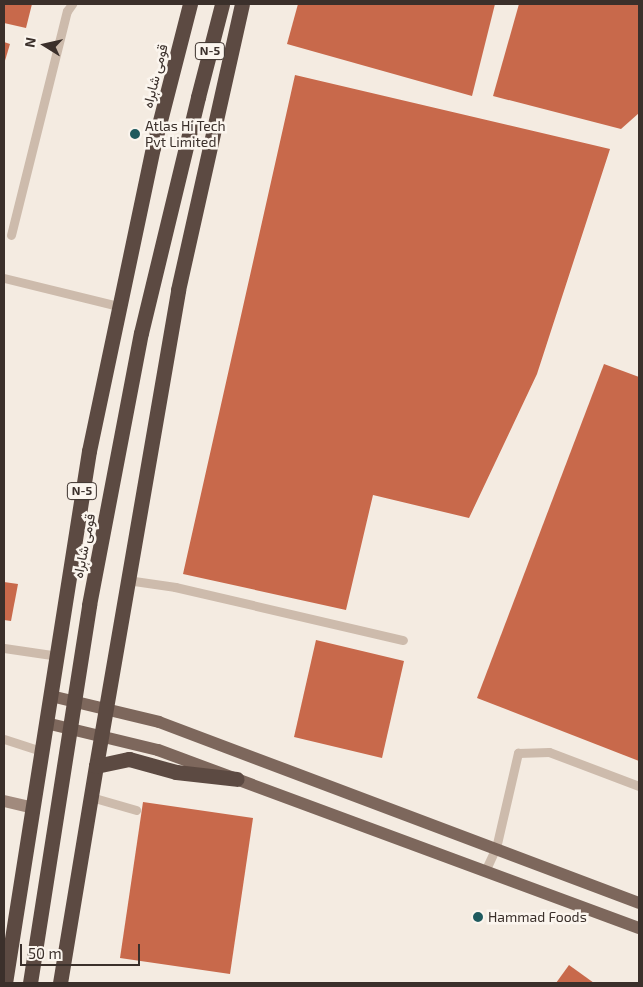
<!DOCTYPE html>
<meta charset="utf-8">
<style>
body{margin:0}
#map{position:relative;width:643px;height:987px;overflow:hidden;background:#f4ebe1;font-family:"Exo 2",Vazirmatn,sans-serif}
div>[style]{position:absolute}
.building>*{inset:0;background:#c8694b}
.lane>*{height:9px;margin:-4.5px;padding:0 4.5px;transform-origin:4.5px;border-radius:4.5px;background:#cdbbac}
.secondary>*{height:12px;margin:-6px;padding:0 6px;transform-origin:6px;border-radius:6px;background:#a18a7d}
.primary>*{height:12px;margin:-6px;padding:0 6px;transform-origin:6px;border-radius:6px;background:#7d675c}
.highway>*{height:15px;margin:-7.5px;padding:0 7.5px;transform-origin:7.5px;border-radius:7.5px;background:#5c4a42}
.highway-bridge>*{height:15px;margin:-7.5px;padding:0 7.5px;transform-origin:7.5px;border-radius:7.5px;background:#5c4a42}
.dots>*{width:14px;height:14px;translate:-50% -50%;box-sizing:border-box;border:2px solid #fbf5ee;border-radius:50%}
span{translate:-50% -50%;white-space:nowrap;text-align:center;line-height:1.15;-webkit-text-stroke:5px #fbf5ee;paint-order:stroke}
.shield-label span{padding:1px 4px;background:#fbf5ee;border:1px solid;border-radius:4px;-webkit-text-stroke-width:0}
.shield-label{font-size:12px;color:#3b302b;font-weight:700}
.street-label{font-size:14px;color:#3b302b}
.poi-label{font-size:14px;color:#3b302b}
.left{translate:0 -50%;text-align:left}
.frame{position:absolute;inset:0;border:5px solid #3b302b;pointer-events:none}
.north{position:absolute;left:20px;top:20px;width:50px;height:50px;-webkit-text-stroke:4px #fbf5ee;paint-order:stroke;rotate:280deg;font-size:14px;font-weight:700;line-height:20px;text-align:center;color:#3b302b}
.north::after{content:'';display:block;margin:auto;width:18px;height:22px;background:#3b302b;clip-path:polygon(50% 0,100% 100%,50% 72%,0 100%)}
.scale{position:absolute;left:20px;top:944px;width:120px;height:22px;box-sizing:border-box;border:2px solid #3b302b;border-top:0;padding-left:6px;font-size:15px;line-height:18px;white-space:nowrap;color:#3b302b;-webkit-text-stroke:4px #fbf5ee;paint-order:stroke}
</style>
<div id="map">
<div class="building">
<i style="clip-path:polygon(4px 4px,32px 4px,26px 28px,4px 23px)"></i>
<i style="clip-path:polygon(298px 4px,495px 4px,472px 96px,287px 44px)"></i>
<i style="clip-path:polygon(519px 4px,639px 4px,639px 113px,621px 129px,493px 96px)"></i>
<i style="clip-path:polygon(4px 42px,10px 44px,4px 64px)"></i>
<i style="clip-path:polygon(295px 75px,610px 149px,537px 374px,469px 518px,373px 495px,346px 610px,183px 574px)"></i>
<i style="clip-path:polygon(604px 364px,639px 377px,639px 761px,477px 698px)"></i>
<i style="clip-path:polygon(4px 582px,18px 584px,11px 621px,4px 620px)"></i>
<i style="clip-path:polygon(316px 640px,404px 661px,382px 758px,294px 737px)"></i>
<i style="clip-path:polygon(143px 802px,253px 818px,230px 974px,120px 958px)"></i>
<i style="clip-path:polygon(569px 965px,594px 983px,556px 983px)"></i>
</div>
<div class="lane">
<i style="left:11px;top:235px;width:231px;rotate:-76deg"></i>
<i style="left:67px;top:11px;width:9px;rotate:-54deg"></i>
<i style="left:4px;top:278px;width:117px;rotate:13.8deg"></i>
<i style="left:127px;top:580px;width:49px;rotate:8.3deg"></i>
<i style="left:175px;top:587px;width:234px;rotate:13.1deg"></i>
<i style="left:4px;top:648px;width:55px;rotate:8.4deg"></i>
<i style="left:4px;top:739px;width:39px;rotate:18deg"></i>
<i style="left:91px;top:797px;width:47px;rotate:16.1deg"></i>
<i style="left:486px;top:869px;width:23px;rotate:-65deg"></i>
<i style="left:496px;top:848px;width:98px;rotate:-77deg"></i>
<i style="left:518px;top:753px;width:31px;rotate:-2deg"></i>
<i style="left:549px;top:752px;width:96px;rotate:20.7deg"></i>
</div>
<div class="secondary">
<i style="left:4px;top:801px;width:28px;rotate:13deg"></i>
</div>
<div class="primary">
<i style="left:51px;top:696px;width:111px;rotate:13.5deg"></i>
<i style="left:159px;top:722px;width:513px;rotate:20.66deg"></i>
<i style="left:46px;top:723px;width:115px;rotate:13.6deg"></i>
<i style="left:158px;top:750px;width:513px;rotate:20.31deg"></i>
</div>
<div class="highway">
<i style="left:198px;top:97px;width:96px;rotate:-75.5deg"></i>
<i style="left:96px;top:766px;width:483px;rotate:-80.2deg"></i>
<i style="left:178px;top:290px;width:293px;rotate:-77.4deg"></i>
<i style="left:5px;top:983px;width:539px;rotate:-81.03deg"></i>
<i style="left:89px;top:451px;width:310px;rotate:-78.1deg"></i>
<i style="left:153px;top:148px;width:149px;rotate:-75.6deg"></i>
<i style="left:60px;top:983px;width:220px;rotate:-80.6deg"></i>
<i style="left:96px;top:766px;width:34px;rotate:-12deg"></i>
<i style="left:129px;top:759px;width:49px;rotate:15.5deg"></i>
<i style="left:176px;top:772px;width:61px;rotate:6.5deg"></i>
</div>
<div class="highway-bridge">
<i style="left:30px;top:983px;width:383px;rotate:-81.1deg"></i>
<i style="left:89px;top:605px;width:277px;rotate:-79.2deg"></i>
<i style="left:141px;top:333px;width:243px;rotate:-76.4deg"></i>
</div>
<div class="dots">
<i style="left:135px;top:134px;background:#1f5a5e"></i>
<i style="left:478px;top:917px;background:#1f5a5e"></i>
</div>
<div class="shield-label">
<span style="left:210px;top:51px">N-5</span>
<span style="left:82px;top:491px">N-5</span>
</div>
<div class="street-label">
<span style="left:155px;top:76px;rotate:-76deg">قومی شاہراہ</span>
<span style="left:84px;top:546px;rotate:-79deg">قومی شاہراہ</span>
</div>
<div class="poi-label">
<span class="left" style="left:145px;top:134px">Atlas Hi Tech<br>Pvt Limited</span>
<span class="left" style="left:488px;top:917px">Hammad Foods</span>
</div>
<div class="frame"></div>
<div class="north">N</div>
<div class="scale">50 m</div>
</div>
